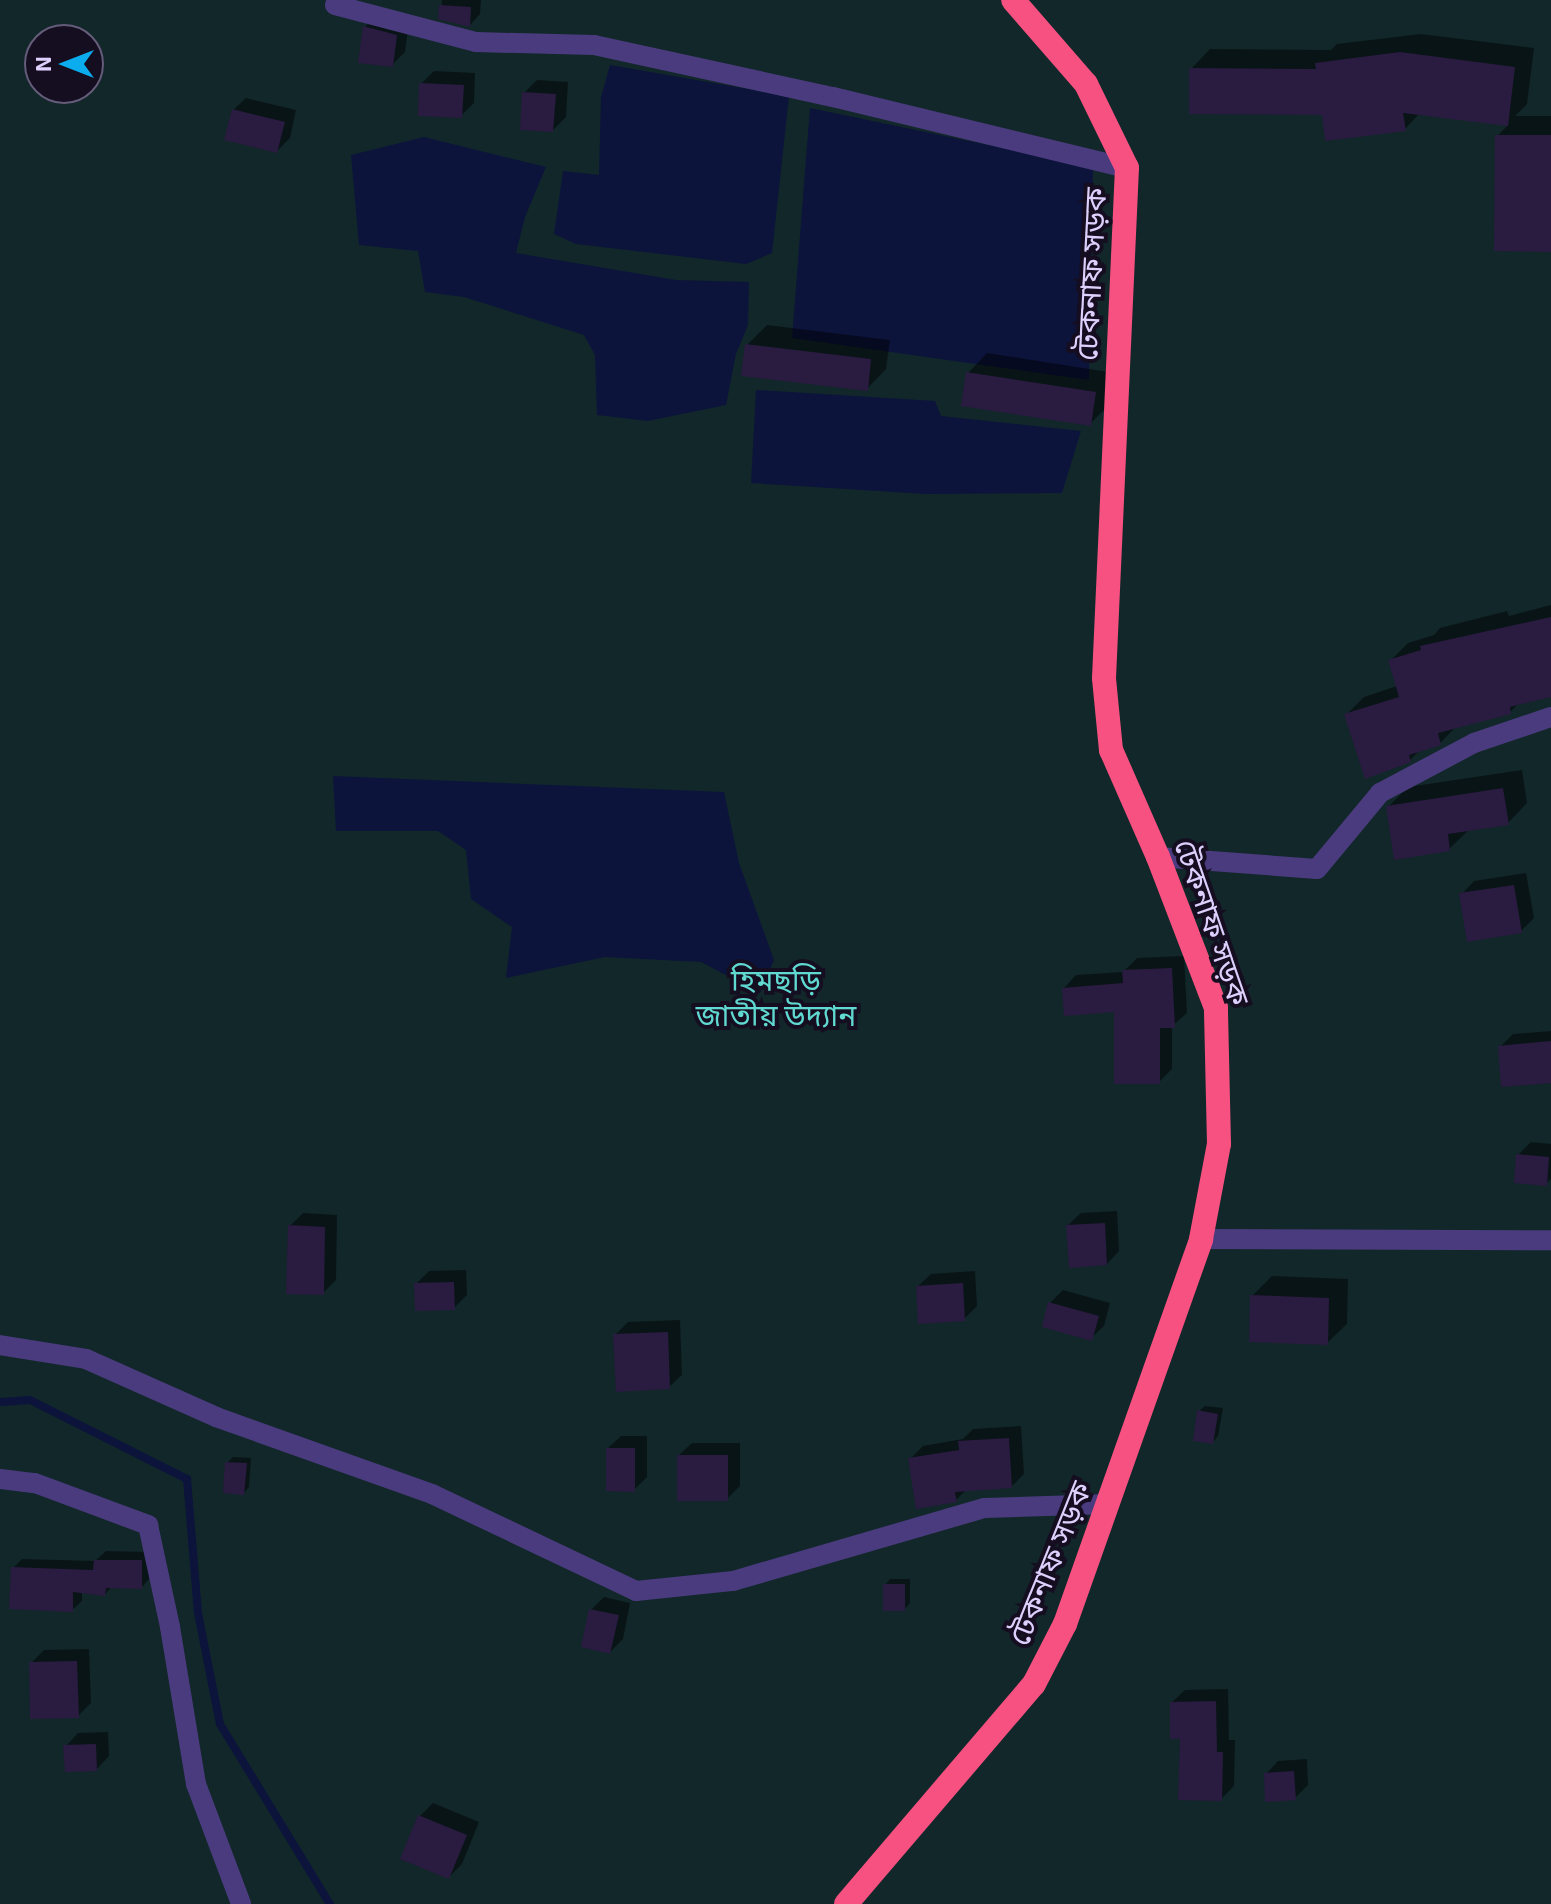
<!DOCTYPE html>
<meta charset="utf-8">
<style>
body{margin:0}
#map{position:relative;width:1551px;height:1904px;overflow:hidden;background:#150e21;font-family:"Exo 2","Noto Sans Bengali",sans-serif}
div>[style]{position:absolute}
.green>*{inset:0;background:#12272a}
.water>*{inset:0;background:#0c143c}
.shadow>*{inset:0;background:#0007}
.stream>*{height:8px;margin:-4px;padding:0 4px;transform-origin:4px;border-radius:4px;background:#0c143c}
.building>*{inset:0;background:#2a1b41}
.minor>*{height:20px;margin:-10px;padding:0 10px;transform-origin:10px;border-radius:10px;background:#4a3b7e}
.highway>*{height:24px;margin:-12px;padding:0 12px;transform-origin:12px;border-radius:12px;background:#f75181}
span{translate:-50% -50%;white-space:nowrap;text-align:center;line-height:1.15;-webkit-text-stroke:8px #150e21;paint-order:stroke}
.street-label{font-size:30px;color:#ded0fd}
.park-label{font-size:30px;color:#60d9d1}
.north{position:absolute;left:24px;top:24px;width:80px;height:80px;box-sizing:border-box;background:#150e21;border:2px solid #655c79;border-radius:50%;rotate:270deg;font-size:22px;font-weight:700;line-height:32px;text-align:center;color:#ded0fd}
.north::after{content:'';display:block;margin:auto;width:28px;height:36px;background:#0badee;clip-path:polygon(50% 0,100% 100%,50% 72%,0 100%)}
</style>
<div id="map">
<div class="green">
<i style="clip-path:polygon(evenodd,0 0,1551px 0,1551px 1904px,0 1904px,0 0,40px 40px,88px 40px,88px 88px,40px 88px,40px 40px)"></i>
</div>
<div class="water">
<i style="clip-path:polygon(610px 65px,789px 96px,772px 253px,746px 264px,576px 244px,554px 234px,563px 171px,599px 175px,601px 97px)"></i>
<i style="clip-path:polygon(810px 108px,1093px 167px,1089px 380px,792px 338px)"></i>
<i style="clip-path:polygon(424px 137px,546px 167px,525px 217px,516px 253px,676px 280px,749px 282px,748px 325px,736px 354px,726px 405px,648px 421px,597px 415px,595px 355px,584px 335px,464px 297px,425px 292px,418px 251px,359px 245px,351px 155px)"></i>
<i style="clip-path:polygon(756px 390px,935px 401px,941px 416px,1081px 431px,1062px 493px,926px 494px,751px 483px)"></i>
<i style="clip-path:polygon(333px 776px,724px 792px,739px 863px,774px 960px,760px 993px,701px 962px,605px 957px,506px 978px,512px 927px,471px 899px,466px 850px,438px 831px,336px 831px)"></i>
</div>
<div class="shadow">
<i style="clip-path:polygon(442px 0,481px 0,480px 14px,470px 25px,441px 17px)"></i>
<i style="clip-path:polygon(378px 14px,409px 22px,405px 52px,392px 65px,365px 27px)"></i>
<i style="clip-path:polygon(1421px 34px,1534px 48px,1527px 104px,1515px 116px,1551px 116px,1551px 250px,1497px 136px,1509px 124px,1420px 113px,1405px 129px,1324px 113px,1191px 69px,1210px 49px,1331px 50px,1337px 44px)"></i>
<i style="clip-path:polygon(434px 71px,475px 73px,474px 103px,461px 116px,421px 84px)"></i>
<i style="clip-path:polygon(537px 80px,568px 82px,566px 117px,553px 130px,524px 93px)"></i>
<i style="clip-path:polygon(246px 98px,296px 110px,290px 138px,277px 151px,233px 110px)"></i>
<i style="clip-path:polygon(767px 325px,890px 340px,886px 369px,867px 389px,747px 345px)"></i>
<i style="clip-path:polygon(987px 353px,1115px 373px,1110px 404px,1090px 424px,968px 373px)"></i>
<i style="clip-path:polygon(1551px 605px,1551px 695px,1519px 703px,1510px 712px,1458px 725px,1440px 743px,1421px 749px,1410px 760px,1346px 715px,1364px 697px,1397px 686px,1390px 661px,1408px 643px,1434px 635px,1440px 628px,1507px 611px,1509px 616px)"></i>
<i style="clip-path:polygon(1522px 770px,1527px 803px,1508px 823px,1470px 829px,1449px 849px,1388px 807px,1408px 787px)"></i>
<i style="clip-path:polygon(1526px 873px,1534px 918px,1521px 931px,1462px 894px,1474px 881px)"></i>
<i style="clip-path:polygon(1184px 956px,1187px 1013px,1172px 1026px,1172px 1069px,1159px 1082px,1116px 1010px,1064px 988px,1076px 975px,1123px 972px,1137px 958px)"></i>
<i style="clip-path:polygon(1551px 1031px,1551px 1081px,1500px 1047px,1513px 1034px)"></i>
<i style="clip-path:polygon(1531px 1142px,1551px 1144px,1551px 1179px,1546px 1184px,1518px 1155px)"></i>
<i style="clip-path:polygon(1117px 1211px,1119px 1251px,1107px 1264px,1068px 1225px,1081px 1213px)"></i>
<i style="clip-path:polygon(303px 1213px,337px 1215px,336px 1280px,323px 1293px,290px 1226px)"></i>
<i style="clip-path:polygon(466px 1270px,467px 1295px,454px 1308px,416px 1284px,429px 1271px)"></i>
<i style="clip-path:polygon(975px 1271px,977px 1306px,964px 1319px,918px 1286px,931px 1274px)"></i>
<i style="clip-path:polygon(1272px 1276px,1348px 1279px,1347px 1324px,1327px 1343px,1252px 1296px)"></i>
<i style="clip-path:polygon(1063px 1290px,1110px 1303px,1104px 1326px,1091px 1338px,1050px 1303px)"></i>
<i style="clip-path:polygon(680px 1320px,682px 1375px,669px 1387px,615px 1335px,628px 1322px)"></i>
<i style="clip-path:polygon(1205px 1406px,1223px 1408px,1218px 1436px,1213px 1442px,1199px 1411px)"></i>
<i style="clip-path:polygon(1021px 1426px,1024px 1474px,1011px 1487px,966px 1490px,956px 1500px,910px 1459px,923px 1446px,963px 1439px,973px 1429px)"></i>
<i style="clip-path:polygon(621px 1436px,647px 1436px,647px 1477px,634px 1490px,608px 1448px)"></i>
<i style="clip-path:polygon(692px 1443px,740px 1443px,740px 1486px,727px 1499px,679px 1455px)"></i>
<i style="clip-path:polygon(233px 1457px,251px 1458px,249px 1487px,244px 1493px,227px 1463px)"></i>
<i style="clip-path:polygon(106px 1551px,151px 1552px,151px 1577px,142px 1587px,113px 1586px,105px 1594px,82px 1591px,82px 1601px,72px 1610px,13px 1568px,22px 1559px,95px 1561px)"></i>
<i style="clip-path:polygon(890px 1579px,910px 1579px,910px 1603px,905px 1609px,885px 1585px)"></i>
<i style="clip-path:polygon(604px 1597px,630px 1603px,623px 1639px,610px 1652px,591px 1610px)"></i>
<i style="clip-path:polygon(89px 1649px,91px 1703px,78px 1716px,31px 1663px,44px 1650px)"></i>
<i style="clip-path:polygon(1228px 1689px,1229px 1740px,1235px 1740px,1234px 1786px,1221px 1799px,1182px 1737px,1172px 1702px,1185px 1690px)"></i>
<i style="clip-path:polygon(108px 1732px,109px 1756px,97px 1769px,66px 1746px,78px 1733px)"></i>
<i style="clip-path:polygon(1307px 1759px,1308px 1785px,1295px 1798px,1266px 1774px,1278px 1761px)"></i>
<i style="clip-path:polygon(433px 1803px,479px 1822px,462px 1864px,449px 1877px,420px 1816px)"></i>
</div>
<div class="stream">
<i style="left:0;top:1402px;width:30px;rotate:-4deg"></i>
<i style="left:30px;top:1400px;width:176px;rotate:26.7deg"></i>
<i style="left:187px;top:1479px;width:134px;rotate:85.3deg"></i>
<i style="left:198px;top:1613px;width:113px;rotate:78.8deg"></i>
<i style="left:220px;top:1724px;width:211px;rotate:58.6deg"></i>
</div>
<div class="building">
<i style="clip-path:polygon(439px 5px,471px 7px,470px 27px,438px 19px)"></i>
<i style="clip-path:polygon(363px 26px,397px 35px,393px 67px,358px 63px)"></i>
<i style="clip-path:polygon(1400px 52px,1515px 67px,1508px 126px,1403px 113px,1406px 131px,1325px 141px,1322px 115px,1189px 114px,1189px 68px,1316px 69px,1315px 63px)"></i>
<i style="clip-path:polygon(419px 83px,464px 85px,462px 118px,418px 116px)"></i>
<i style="clip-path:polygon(522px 92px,556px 94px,553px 132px,520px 130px)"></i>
<i style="clip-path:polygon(232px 109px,285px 122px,277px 153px,224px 140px)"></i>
<i style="clip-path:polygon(1495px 135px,1551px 135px,1551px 252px,1494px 251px)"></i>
<i style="clip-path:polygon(745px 344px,871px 359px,868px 391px,741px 376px)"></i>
<i style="clip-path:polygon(966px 372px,1096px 392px,1091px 426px,961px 406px)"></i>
<i style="clip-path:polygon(1551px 617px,1551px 697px,1510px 707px,1511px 714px,1438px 733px,1441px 745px,1409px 755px,1411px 762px,1365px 779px,1344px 714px,1399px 697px,1388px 660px,1421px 650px,1420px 646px)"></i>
<i style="clip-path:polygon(1503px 788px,1509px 825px,1448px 834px,1450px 851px,1394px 860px,1386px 806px)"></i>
<i style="clip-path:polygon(1514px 885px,1522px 933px,1467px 942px,1459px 893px)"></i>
<i style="clip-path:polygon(1172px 968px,1175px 1028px,1160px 1028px,1160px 1084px,1114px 1084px,1114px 1012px,1064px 1016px,1062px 988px,1123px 983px,1122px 970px)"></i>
<i style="clip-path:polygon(1551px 1041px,1551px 1083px,1501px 1087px,1498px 1046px)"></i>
<i style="clip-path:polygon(1516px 1154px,1549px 1157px,1547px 1186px,1514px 1183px)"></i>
<i style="clip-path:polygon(1105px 1223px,1107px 1265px,1069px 1268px,1066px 1225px)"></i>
<i style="clip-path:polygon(288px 1225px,325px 1227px,324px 1295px,286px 1294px)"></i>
<i style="clip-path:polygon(454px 1282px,455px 1310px,415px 1311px,414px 1283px)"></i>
<i style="clip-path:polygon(963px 1283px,965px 1321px,918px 1324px,916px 1286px)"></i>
<i style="clip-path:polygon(1250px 1295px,1329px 1298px,1328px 1345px,1249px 1342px)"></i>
<i style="clip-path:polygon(1048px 1302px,1099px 1316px,1092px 1341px,1042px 1327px)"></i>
<i style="clip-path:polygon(668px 1332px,670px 1389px,616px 1392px,613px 1334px)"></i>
<i style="clip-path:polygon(1197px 1410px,1218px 1414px,1213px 1444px,1193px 1441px)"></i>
<i style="clip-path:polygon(1009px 1438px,1012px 1488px,955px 1492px,957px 1502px,916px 1509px,908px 1458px,959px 1450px,958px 1441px)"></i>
<i style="clip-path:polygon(606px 1448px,635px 1448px,635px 1492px,606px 1491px)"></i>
<i style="clip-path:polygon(677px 1455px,728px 1455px,728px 1501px,677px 1501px)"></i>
<i style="clip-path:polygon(225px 1462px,247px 1463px,244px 1495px,223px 1493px)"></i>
<i style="clip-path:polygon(94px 1560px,142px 1560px,142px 1589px,106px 1588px,105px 1596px,73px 1592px,73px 1612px,9px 1609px,11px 1567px,93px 1570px)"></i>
<i style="clip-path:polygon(883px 1584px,905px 1584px,905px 1611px,883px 1611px)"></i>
<i style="clip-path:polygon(589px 1609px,619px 1615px,610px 1654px,581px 1647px)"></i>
<i style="clip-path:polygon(77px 1661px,79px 1718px,30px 1719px,29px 1662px)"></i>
<i style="clip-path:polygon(1216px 1701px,1217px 1752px,1223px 1752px,1222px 1801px,1178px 1800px,1180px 1739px,1170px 1739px,1170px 1702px)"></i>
<i style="clip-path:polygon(96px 1744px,97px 1771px,65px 1772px,63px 1745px)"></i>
<i style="clip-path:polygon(1294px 1771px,1296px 1800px,1265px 1802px,1264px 1773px)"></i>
<i style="clip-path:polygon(418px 1815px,467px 1835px,449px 1879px,400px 1859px)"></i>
</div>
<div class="minor">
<i style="left:335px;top:5px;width:146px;rotate:14.7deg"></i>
<i style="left:476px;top:42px;width:118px;rotate:1.5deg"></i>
<i style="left:594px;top:45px;width:245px;rotate:12.3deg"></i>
<i style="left:833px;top:97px;width:302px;rotate:13.6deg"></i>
<i style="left:1158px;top:857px;width:159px;rotate:4.3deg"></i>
<i style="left:1317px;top:869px;width:99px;rotate:-50.3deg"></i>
<i style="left:1380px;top:793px;width:106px;rotate:-28deg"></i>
<i style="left:1474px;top:743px;width:81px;rotate:-18.7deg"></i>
<i style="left:1201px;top:1239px;width:350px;rotate:0.2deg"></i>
<i style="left:0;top:1345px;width:87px;rotate:9.2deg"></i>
<i style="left:86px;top:1359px;width:142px;rotate:24deg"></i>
<i style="left:216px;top:1417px;width:229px;rotate:19.6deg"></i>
<i style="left:432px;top:1494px;width:226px;rotate:25.4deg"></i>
<i style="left:636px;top:1591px;width:98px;rotate:-5.9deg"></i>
<i style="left:733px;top:1581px;width:262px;rotate:-16.2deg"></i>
<i style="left:985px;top:1508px;width:123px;rotate:-1.9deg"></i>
<i style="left:0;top:1479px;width:35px;rotate:7deg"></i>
<i style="left:35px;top:1483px;width:121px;rotate:20.4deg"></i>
<i style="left:148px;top:1525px;width:104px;rotate:77.8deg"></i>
<i style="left:170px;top:1627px;width:159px;rotate:80.6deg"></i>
<i style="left:196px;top:1784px;width:128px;rotate:69.4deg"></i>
</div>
<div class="highway">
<i style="left:846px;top:1904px;width:289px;rotate:-49.5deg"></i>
<i style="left:1034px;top:1684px;width:68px;rotate:-62.7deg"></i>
<i style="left:1065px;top:1624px;width:408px;rotate:-70.5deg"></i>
<i style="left:1201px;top:1239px;width:97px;rotate:-79.3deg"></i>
<i style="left:1219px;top:1144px;width:136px;rotate:-91.3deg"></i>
<i style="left:1216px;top:1008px;width:162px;rotate:-111deg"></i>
<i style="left:1158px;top:857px;width:117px;rotate:-113.7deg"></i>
<i style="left:1111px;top:750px;width:72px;rotate:-95.6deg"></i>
<i style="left:1104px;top:678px;width:511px;rotate:-87.42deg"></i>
<i style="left:1127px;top:168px;width:93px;rotate:-116deg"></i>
<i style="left:1086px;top:84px;width:111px;rotate:-131deg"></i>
</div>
<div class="street-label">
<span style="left:1090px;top:274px;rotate:-87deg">টেকনাফ সড়ক</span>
<span style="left:1213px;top:922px;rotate:71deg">টেকনাফ সড়ক</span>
<span style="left:1049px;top:1563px;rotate:-68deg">টেকনাফ সড়ক</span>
</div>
<div class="park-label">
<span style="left:776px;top:996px">হিমছড়ি<br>জাতীয় উদ্যান</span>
</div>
<div class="north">N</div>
</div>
